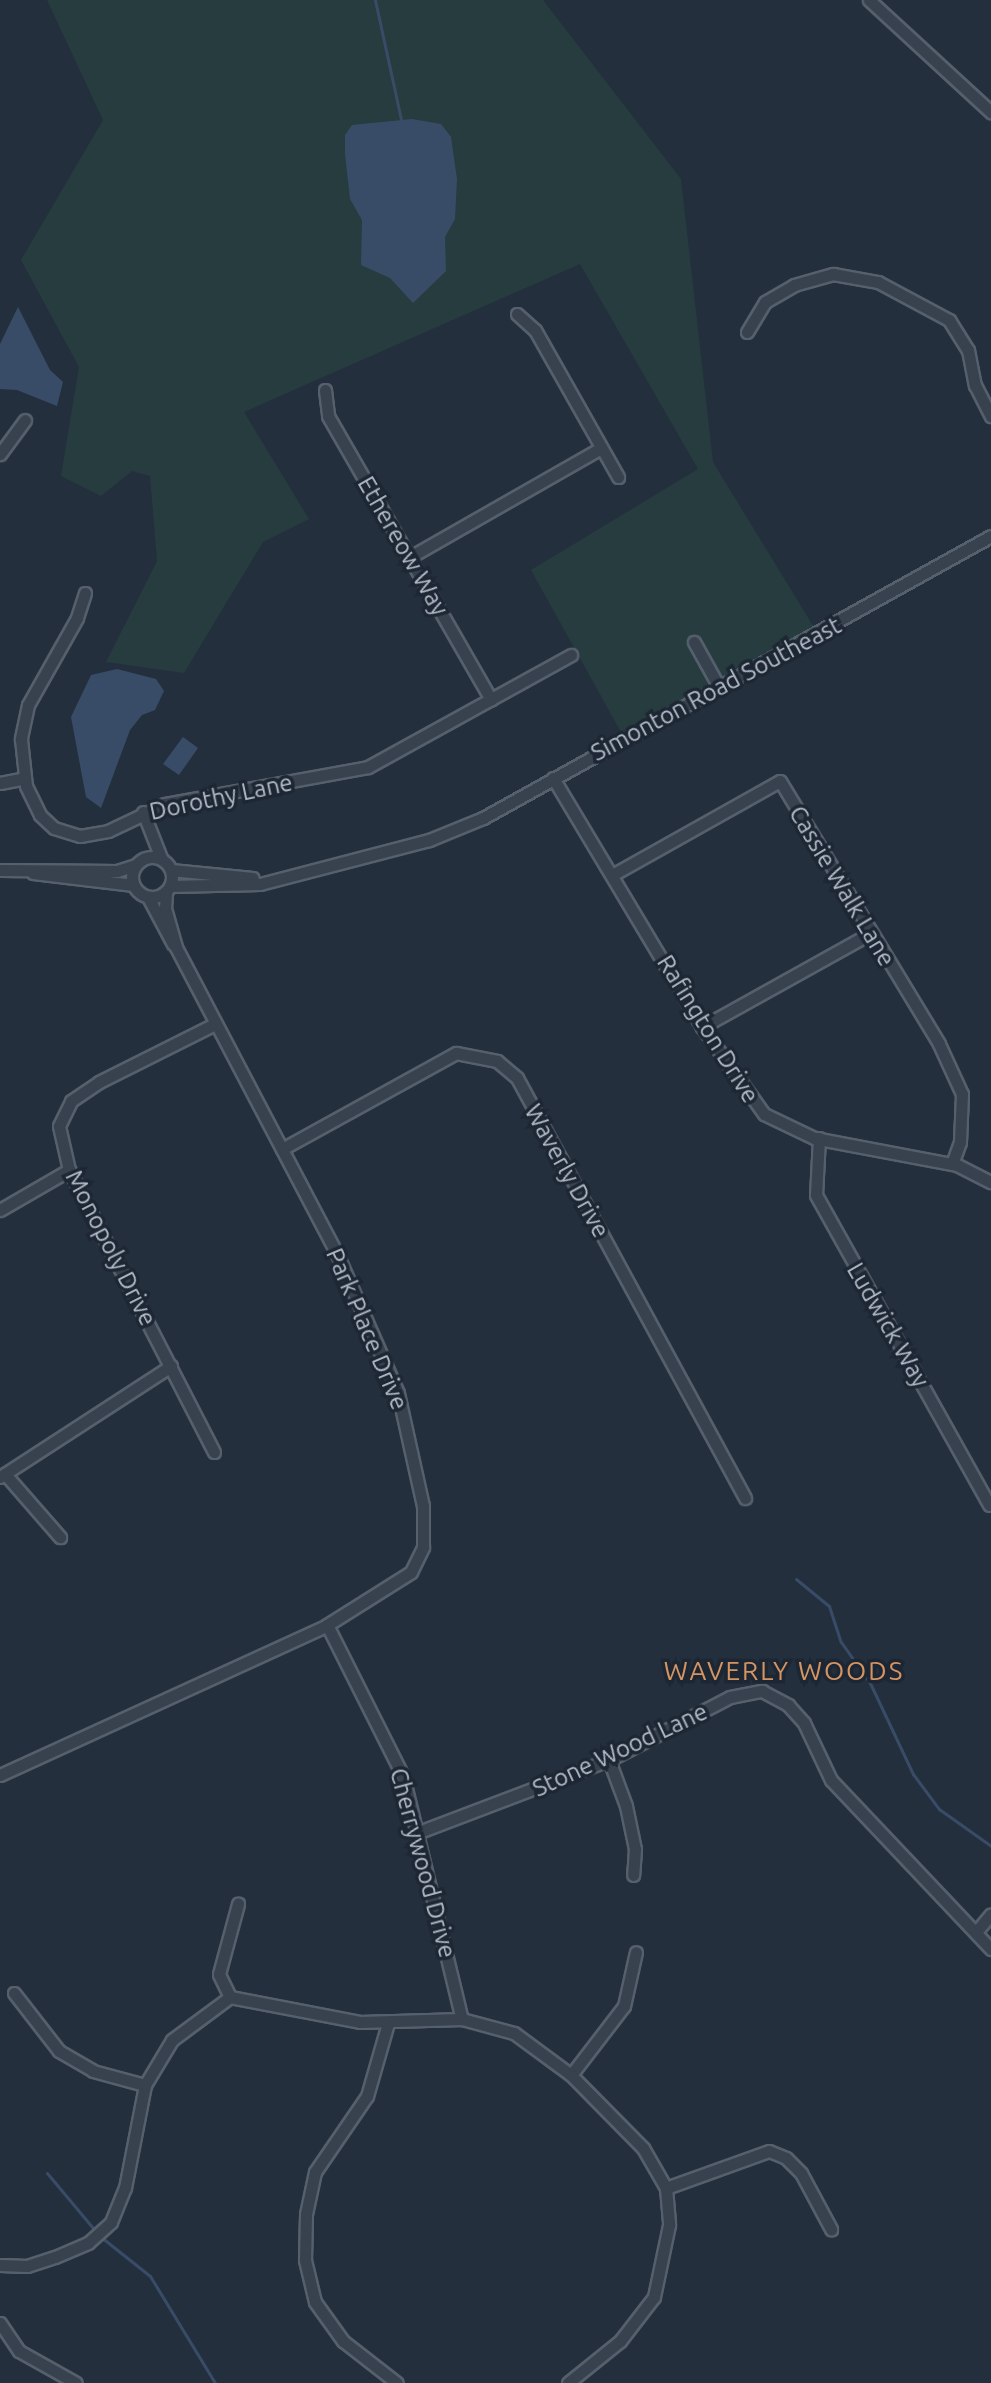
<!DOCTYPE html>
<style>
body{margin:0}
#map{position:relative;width:991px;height:2383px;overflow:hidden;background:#242f3e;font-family:Ubuntu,sans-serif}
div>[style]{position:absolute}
.green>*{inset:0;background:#263c3f}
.water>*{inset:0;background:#394c67}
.stream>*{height:3px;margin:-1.5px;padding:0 1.5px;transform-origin:1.5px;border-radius:1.5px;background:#394c67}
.roads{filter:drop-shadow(2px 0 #565f6c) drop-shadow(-2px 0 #565f6c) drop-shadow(0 2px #565f6c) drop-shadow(0 -2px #565f6c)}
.minor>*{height:11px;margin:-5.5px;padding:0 5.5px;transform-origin:5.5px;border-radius:5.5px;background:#38414e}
.minor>.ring{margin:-5.5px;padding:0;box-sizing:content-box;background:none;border:11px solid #38414e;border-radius:50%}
span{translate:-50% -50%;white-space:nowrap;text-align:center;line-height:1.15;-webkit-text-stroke:7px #1d2633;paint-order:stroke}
.street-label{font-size:24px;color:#b4bcc9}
.neighbourhood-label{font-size:26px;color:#d59563;letter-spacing:2px}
</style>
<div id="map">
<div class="green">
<i style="clip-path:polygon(47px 0,543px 0,681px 179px,713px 462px,815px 629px,621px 732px,531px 570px,698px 469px,580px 264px,244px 412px,309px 519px,263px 542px,184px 673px,106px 662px,157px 561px,150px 476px,132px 471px,101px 496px,61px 476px,79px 367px,21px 260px,103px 120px)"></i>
</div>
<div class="water">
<i style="clip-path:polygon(412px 119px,441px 124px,451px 137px,457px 179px,455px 219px,445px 237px,446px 271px,413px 303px,390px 278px,361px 265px,362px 220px,350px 199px,345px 154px,345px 135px,352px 125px)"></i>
<i style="clip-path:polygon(18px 307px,50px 370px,63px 382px,57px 406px,17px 390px,0 389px,0 344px)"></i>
<i style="clip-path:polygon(117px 669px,156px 679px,164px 691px,155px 710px,142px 715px,130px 730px,101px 808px,86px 797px,71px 717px,91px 675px)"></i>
<i style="clip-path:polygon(183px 737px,198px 748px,179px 775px,163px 764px)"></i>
</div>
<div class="stream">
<i style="left:375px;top:0;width:122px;rotate:77.7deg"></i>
<i style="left:796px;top:1579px;width:43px;rotate:39.3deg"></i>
<i style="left:829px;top:1606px;width:38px;rotate:72deg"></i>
<i style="left:841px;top:1642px;width:50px;rotate:54.7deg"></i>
<i style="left:870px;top:1683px;width:101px;rotate:64.7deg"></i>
<i style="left:913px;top:1774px;width:44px;rotate:53.4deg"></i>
<i style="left:939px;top:1809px;width:64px;rotate:35.4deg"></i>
<i style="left:47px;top:2173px;width:72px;rotate:50.1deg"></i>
<i style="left:101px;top:2237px;width:63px;rotate:38.5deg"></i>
<i style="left:150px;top:2276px;width:125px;rotate:58.7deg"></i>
</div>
<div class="roads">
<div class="minor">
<i style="left:869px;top:0;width:166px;rotate:42.6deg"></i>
<i style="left:517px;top:314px;width:24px;rotate:42deg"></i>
<i style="left:535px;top:330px;width:169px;rotate:60.5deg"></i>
<i style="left:747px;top:332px;width:35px;rotate:-59deg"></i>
<i style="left:765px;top:302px;width:34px;rotate:-30deg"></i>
<i style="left:794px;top:285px;width:41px;rotate:-15.8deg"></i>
<i style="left:833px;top:274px;width:46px;rotate:10.1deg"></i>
<i style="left:878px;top:282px;width:81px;rotate:28.2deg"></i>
<i style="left:949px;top:320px;width:36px;rotate:58deg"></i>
<i style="left:968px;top:350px;width:36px;rotate:79deg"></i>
<i style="left:975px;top:385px;width:35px;rotate:63deg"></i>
<i style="left:325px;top:390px;width:26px;rotate:83deg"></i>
<i style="left:328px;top:416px;width:327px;rotate:60.1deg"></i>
<i style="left:0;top:454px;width:42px;rotate:-53.7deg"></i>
<i style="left:410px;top:557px;width:220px;rotate:-29.7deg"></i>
<i style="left:85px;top:593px;width:26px;rotate:108deg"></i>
<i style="left:77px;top:618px;width:100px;rotate:119.4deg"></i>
<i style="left:28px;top:705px;width:35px;rotate:102deg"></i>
<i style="left:21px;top:739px;width:47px;rotate:83.9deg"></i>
<i style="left:26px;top:786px;width:32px;rotate:64deg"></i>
<i style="left:40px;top:815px;width:19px;rotate:43deg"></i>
<i style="left:54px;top:828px;width:27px;rotate:17deg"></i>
<i style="left:80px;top:836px;width:28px;rotate:-10deg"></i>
<i style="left:108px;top:831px;width:63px;rotate:-25.3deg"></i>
<i style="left:165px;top:804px;width:206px;rotate:-10.3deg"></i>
<i style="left:368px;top:767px;width:232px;rotate:-28.9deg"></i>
<i style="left:694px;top:642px;width:51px;rotate:60.9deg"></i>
<i style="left:553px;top:778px;width:290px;rotate:59.1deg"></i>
<i style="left:702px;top:1027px;width:107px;rotate:54.5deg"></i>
<i style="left:764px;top:1114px;width:55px;rotate:25.6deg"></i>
<i style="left:814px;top:1138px;width:146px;rotate:10.7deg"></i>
<i style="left:957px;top:1165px;width:38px;rotate:27deg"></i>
<i style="left:0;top:783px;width:25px;rotate:-11deg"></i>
<i style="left:143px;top:812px;width:49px;rotate:68.6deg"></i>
<i class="ring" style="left:132px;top:857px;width:29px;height:29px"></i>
<i style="left:0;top:870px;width:117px;rotate:0.5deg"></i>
<i style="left:117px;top:871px;width:19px;rotate:-18deg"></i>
<i style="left:171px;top:870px;width:82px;rotate:5.6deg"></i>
<i style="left:33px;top:873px;width:101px;rotate:6.8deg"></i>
<i style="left:614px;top:874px;width:190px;rotate:-29.3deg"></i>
<i style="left:780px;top:781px;width:307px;rotate:58.8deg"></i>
<i style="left:939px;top:1044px;width:55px;rotate:65.3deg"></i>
<i style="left:962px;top:1094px;width:48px;rotate:92.4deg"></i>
<i style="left:960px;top:1142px;width:23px;rotate:110deg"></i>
<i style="left:170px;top:886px;width:90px;rotate:-1.3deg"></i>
<i style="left:260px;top:884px;width:175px;rotate:-14.6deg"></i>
<i style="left:429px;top:840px;width:58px;rotate:-22.2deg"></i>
<i style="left:483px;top:818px;width:581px;rotate:-29.04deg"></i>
<i style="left:148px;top:897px;width:53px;rotate:62deg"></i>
<i style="left:702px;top:1027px;width:191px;rotate:-29.1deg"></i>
<i style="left:819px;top:1138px;width:57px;rotate:93deg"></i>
<i style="left:816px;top:1195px;width:355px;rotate:60.8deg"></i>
<i style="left:282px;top:1149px;width:199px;rotate:-28.9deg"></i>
<i style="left:456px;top:1053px;width:42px;rotate:11deg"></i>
<i style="left:497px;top:1061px;width:26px;rotate:40deg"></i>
<i style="left:517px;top:1078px;width:478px;rotate:61.5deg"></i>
<i style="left:0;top:1210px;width:80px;rotate:-30.1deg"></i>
<i style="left:214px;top:1452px;width:317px;rotate:-117.2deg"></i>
<i style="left:69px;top:1170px;width:45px;rotate:-102.8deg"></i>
<i style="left:59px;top:1126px;width:28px;rotate:-64deg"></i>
<i style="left:71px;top:1101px;width:34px;rotate:-34deg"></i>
<i style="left:99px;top:1082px;width:130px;rotate:-26.6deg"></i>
<i style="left:5px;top:1474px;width:84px;rotate:48.9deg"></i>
<i style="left:0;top:1477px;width:204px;rotate:-33deg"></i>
<i style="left:327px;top:1625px;width:169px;rotate:63.3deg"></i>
<i style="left:403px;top:1776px;width:250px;rotate:76.4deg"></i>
<i style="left:609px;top:1760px;width:49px;rotate:69.7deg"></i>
<i style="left:626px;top:1806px;width:44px;rotate:78.2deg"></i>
<i style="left:635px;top:1849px;width:26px;rotate:94deg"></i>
<i style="left:0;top:1775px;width:360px;rotate:-24.6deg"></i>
<i style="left:327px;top:1625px;width:99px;rotate:-32.2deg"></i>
<i style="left:411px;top:1572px;width:28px;rotate:-64deg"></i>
<i style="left:423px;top:1547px;width:41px;rotate:-90deg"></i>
<i style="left:423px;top:1506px;width:116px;rotate:-102.5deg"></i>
<i style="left:398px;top:1393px;width:152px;rotate:-113.7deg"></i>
<i style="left:337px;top:1254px;width:347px;rotate:-117.7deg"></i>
<i style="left:176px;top:947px;width:41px;rotate:-105.8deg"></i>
<i style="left:165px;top:908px;width:16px;rotate:-86deg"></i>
<i style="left:419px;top:1832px;width:203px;rotate:-20.8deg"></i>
<i style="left:609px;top:1760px;width:136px;rotate:-27.5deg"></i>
<i style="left:730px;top:1697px;width:33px;rotate:-11deg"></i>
<i style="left:762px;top:1691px;width:30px;rotate:28deg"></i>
<i style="left:788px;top:1705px;width:24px;rotate:48deg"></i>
<i style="left:804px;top:1723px;width:63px;rotate:64.7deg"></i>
<i style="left:831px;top:1780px;width:233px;rotate:46.6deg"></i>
<i style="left:976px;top:1932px;width:23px;rotate:-50deg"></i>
<i style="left:14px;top:1993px;width:73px;rotate:52.2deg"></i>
<i style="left:59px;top:2051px;width:39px;rotate:30deg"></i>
<i style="left:93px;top:2071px;width:54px;rotate:15.1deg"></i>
<i style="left:230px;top:1997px;width:25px;rotate:-116deg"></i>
<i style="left:219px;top:1974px;width:73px;rotate:-74.8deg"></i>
<i style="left:388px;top:2023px;width:76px;rotate:106deg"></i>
<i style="left:367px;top:2096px;width:92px;rotate:124.4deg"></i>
<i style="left:315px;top:2172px;width:43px;rotate:102.1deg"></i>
<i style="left:306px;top:2214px;width:46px;rotate:91.2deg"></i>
<i style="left:305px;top:2260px;width:43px;rotate:76.6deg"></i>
<i style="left:315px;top:2302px;width:48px;rotate:54.3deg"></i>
<i style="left:343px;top:2341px;width:68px;rotate:37.9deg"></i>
<i style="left:571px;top:2075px;width:87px;rotate:-52.5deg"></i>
<i style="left:624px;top:2006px;width:55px;rotate:-77.5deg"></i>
<i style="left:666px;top:2188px;width:109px;rotate:-19.8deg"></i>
<i style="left:769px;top:2151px;width:18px;rotate:22deg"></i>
<i style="left:786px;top:2158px;width:21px;rotate:45deg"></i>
<i style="left:801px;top:2173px;width:64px;rotate:61.8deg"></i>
<i style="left:0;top:2265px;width:27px;rotate:2deg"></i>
<i style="left:27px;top:2266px;width:29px;rotate:-18deg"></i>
<i style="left:55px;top:2257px;width:36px;rotate:-23deg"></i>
<i style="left:88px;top:2243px;width:31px;rotate:-42deg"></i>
<i style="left:111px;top:2222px;width:37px;rotate:-68deg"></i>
<i style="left:125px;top:2188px;width:105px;rotate:-79deg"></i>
<i style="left:145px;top:2085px;width:52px;rotate:-59deg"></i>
<i style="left:172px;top:2040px;width:72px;rotate:-36.6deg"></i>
<i style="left:230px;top:1997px;width:132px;rotate:10.9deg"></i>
<i style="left:360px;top:2022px;width:102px;rotate:-1.7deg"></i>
<i style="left:462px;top:2019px;width:54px;rotate:15.1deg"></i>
<i style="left:514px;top:2033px;width:71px;rotate:36.4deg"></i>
<i style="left:571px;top:2075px;width:103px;rotate:45.4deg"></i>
<i style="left:643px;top:2148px;width:46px;rotate:60.1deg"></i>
<i style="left:666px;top:2188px;width:37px;rotate:85deg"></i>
<i style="left:669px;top:2225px;width:74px;rotate:101.8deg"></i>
<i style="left:654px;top:2297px;width:56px;rotate:127.7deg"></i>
<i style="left:620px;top:2341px;width:67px;rotate:141.1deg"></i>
<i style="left:0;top:2323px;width:34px;rotate:56deg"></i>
<i style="left:19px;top:2351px;width:65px;rotate:29.3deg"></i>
</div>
</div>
<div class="street-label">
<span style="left:403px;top:546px;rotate:60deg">Ethereow Way</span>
<span style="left:716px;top:689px;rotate:-28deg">Simonton Road Southeast</span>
<span style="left:221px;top:797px;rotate:-12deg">Dorothy Lane</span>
<span style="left:842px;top:886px;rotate:59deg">Cassie Walk Lane</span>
<span style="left:708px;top:1029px;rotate:58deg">Rafington Drive</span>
<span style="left:567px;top:1171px;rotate:61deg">Waverly Drive</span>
<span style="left:111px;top:1248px;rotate:63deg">Monopoly Drive</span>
<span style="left:888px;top:1325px;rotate:60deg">Ludwick Way</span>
<span style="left:367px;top:1329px;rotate:67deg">Park Place Drive</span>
<span style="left:620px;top:1750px;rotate:-25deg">Stone Wood Lane</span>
<span style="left:423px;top:1863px;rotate:75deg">Cherrywood Drive</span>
</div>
<div class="neighbourhood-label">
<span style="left:784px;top:1671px">WAVERLY WOODS</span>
</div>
</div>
